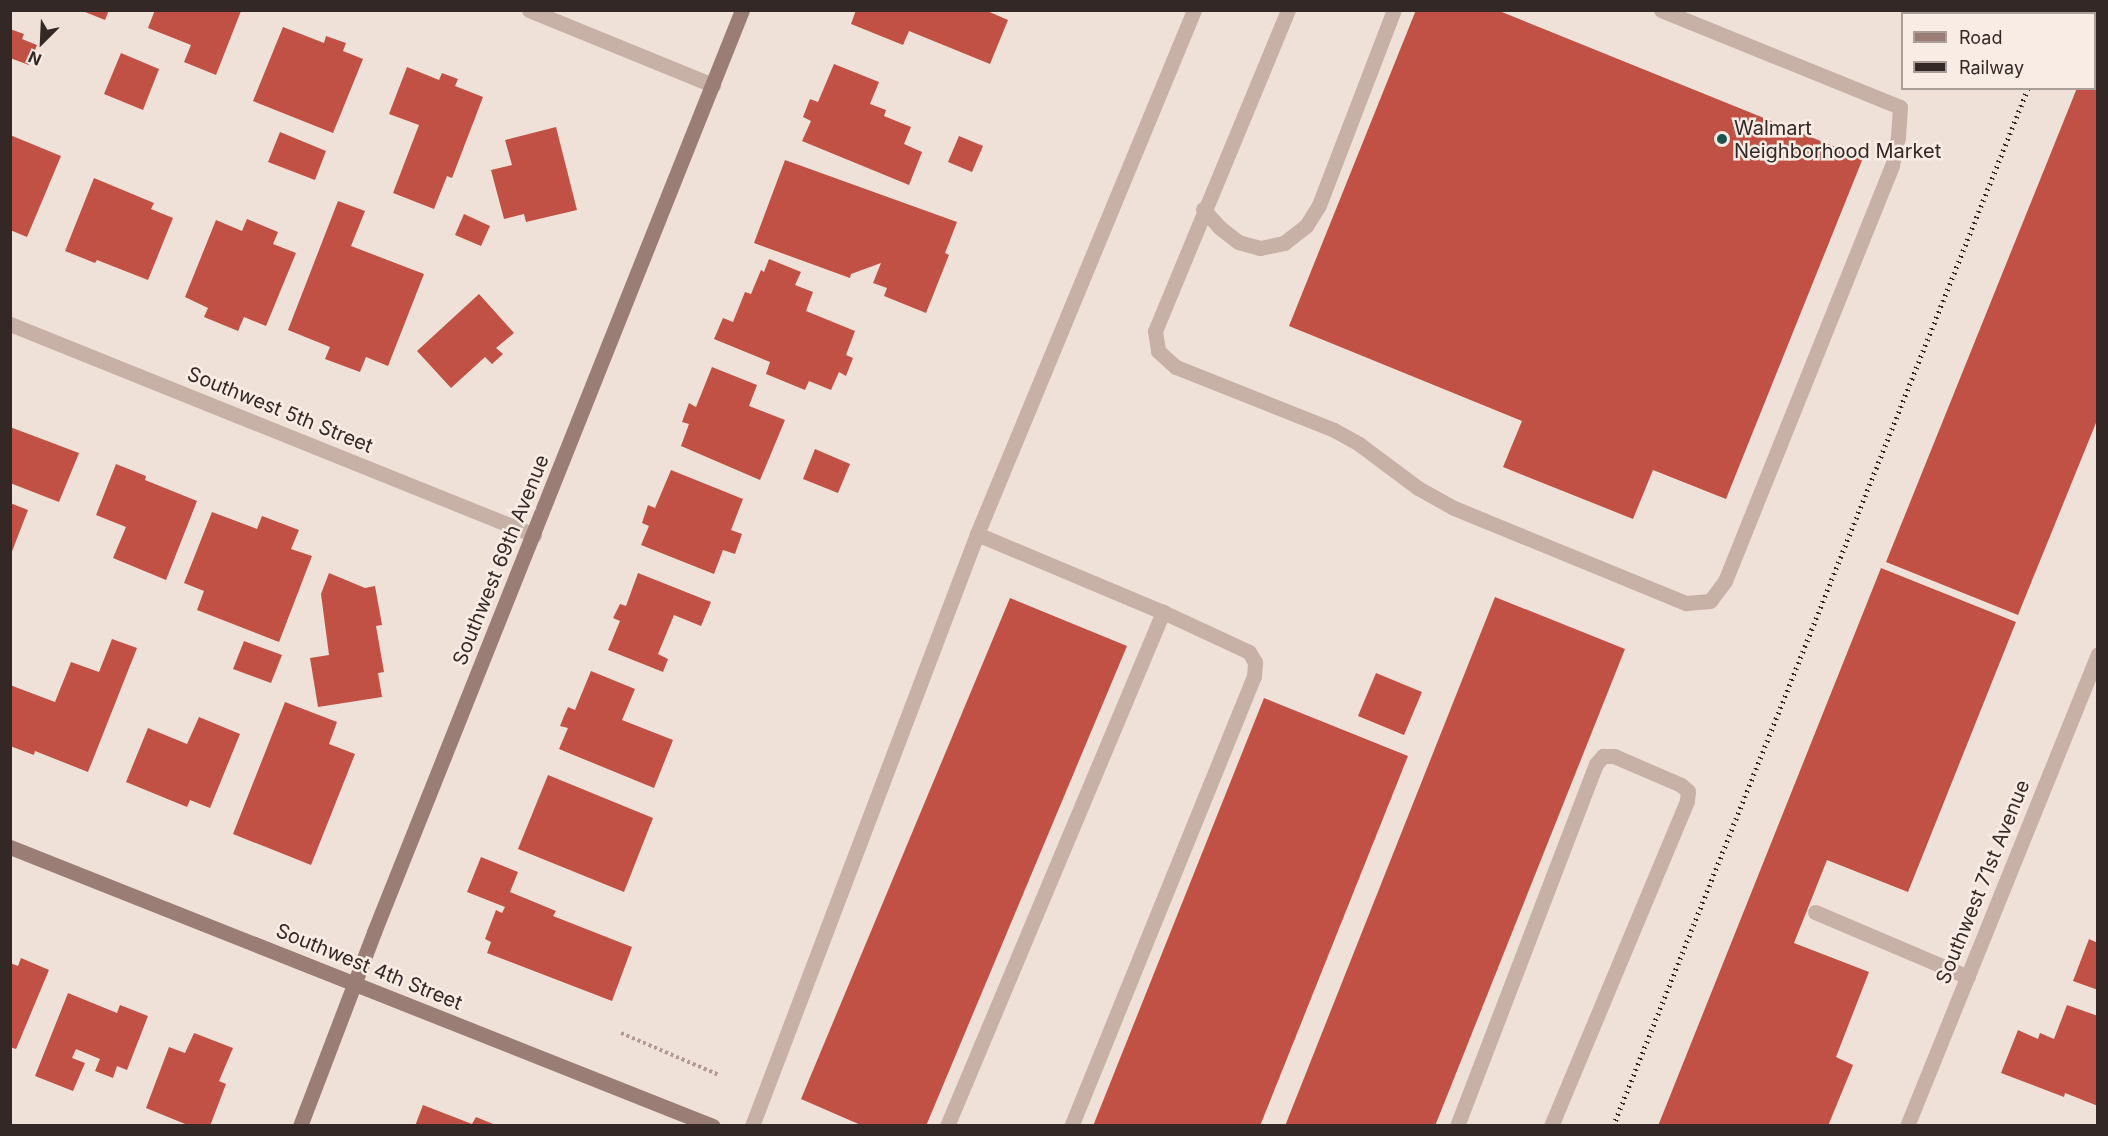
<!DOCTYPE html>
<style>
body{margin:0}
#map{position:relative;width:2108px;height:1136px;overflow:hidden;background:#f0e1d8;font-family:Inter,sans-serif}
div>[style]{position:absolute}
.building>*{inset:0;background:#c15144}
.path>*{height:4px;margin-top:-2px;transform-origin:0;background:repeating-linear-gradient(90deg,#b3998f 0 3px,transparent 0 6px)}
.lane>*{height:15px;margin:-7.5px;padding:0 7.5px;transform-origin:7.5px;border-radius:7.5px;background:#c7b0a5}
.street>*{height:15px;margin:-7.5px;padding:0 7.5px;transform-origin:7.5px;border-radius:7.5px;background:#c7b0a5}
.secondary>*{height:15px;margin:-7.5px;padding:0 7.5px;transform-origin:7.5px;border-radius:7.5px;background:#9a7e76}
.rail>*{height:4.5px;margin-top:-2.25px;transform-origin:0;background:repeating-linear-gradient(90deg,#332826 0 1.5px,transparent 0 6px)}
.dots>*{width:16px;height:16px;translate:-50% -50%;box-sizing:border-box;border:3px solid #f8ece4;border-radius:50%}
span{translate:-50% -50%;white-space:nowrap;text-align:center;line-height:1.15;-webkit-text-stroke:5px #f8ece4;paint-order:stroke}
.poi-label{font-size:20px;color:#332826}
.left{translate:0 -50%;text-align:left}
.street-label{font-size:20px;color:#332826}
.frame{position:absolute;inset:0;border:12px solid #332826;pointer-events:none}
.legend{position:absolute;left:1901px;top:12px;width:195px;height:78px;box-sizing:border-box;background:#f8ece4;border:2px solid #a99e98;margin:0;padding:8px 10px;list-style:none;font-size:18px;color:#332826}
.legend li{display:flex;align-items:center;gap:12px;height:30px}
.legend b{width:30px;border:2px solid #a99e98}
.north{position:absolute;left:12px;top:12px;width:60px;height:60px;-webkit-text-stroke:4px #f8ece4;paint-order:stroke;rotate:204deg;font-size:16px;font-weight:700;line-height:24px;text-align:center;color:#332826}
.north::after{content:'';display:block;margin:auto;width:21px;height:27px;background:#332826;clip-path:polygon(50% 0,100% 100%,50% 72%,0 100%)}
</style>
<div id="map">
<div class="building">
<i style="clip-path:polygon(80px 10px,109px 10px,105px 20px)"></i>
<i style="clip-path:polygon(155px 10px,241px 11px,216px 75px,184px 62px,191px 45px,148px 28px)"></i>
<i style="clip-path:polygon(856px 10px,985px 10px,1008px 20px,990px 64px,909px 31px,903px 45px,851px 24px)"></i>
<i style="clip-path:polygon(1416px 10px,1497px 10px,1863px 158px,1726px 499px,1653px 470px,1633px 519px,1503px 467px,1522px 421px,1289px 326px)"></i>
<i style="clip-path:polygon(283px 27px,324px 43px,326px 36px,346px 43px,343px 51px,363px 59px,333px 133px,253px 101px)"></i>
<i style="clip-path:polygon(10px 29px,24px 34px,22px 39px,37px 45px,29px 65px,10px 58px)"></i>
<i style="clip-path:polygon(2098px 39px,2098px 418px,2018px 615px,1886px 562px,2077px 88px,2094px 88px,2094px 46px)"></i>
<i style="clip-path:polygon(121px 53px,159px 69px,143px 110px,104px 94px)"></i>
<i style="clip-path:polygon(834px 64px,879px 82px,870px 104px,886px 110px,884px 116px,911px 127px,904px 144px,922px 152px,909px 185px,802px 141px,811px 121px,803px 117px,810px 99px,818px 102px)"></i>
<i style="clip-path:polygon(407px 67px,439px 80px,442px 73px,458px 79px,455px 86px,483px 97px,452px 178px,447px 176px,434px 209px,393px 193px,419px 125px,389px 114px)"></i>
<i style="clip-path:polygon(556px 127px,577px 210px,526px 222px,524px 214px,504px 219px,491px 170px,512px 165px,505px 140px)"></i>
<i style="clip-path:polygon(280px 132px,326px 151px,315px 180px,268px 162px)"></i>
<i style="clip-path:polygon(10px 135px,61px 156px,27px 237px,10px 230px)"></i>
<i style="clip-path:polygon(959px 136px,983px 146px,972px 172px,948px 162px)"></i>
<i style="clip-path:polygon(785px 160px,957px 222px,945px 253px,949px 255px,926px 313px,884px 296px,887px 288px,873px 283px,881px 263px,851px 274px,850px 278px,754px 243px)"></i>
<i style="clip-path:polygon(94px 178px,154px 203px,151px 209px,173px 218px,148px 280px,97px 260px,95px 263px,65px 251px)"></i>
<i style="clip-path:polygon(338px 201px,365px 211px,351px 246px,424px 274px,388px 366px,366px 357px,360px 372px,325px 359px,330px 347px,288px 330px)"></i>
<i style="clip-path:polygon(464px 214px,490px 226px,481px 246px,455px 235px)"></i>
<i style="clip-path:polygon(247px 219px,278px 232px,273px 244px,296px 253px,266px 326px,244px 317px,238px 331px,204px 317px,208px 308px,185px 297px,216px 220px,242px 231px)"></i>
<i style="clip-path:polygon(769px 259px,801px 272px,795px 285px,813px 292px,806px 311px,855px 331px,846px 355px,853px 358px,846px 376px,839px 372px,831px 390px,809px 381px,805px 390px,766px 374px,770px 362px,714px 339px,723px 318px,733px 322px,745px 292px,751px 294px,761px 270px,764px 272px)"></i>
<i style="clip-path:polygon(479px 294px,514px 333px,496px 348px,503px 354px,492px 364px,485px 357px,451px 388px,417px 351px)"></i>
<i style="clip-path:polygon(712px 367px,757px 385px,749px 406px,785px 420px,760px 480px,681px 446px,689px 424px,682px 422px,689px 403px,696px 407px)"></i>
<i style="clip-path:polygon(10px 427px,79px 453px,59px 502px,10px 483px)"></i>
<i style="clip-path:polygon(815px 449px,850px 464px,838px 493px,803px 479px)"></i>
<i style="clip-path:polygon(116px 464px,146px 476px,145px 480px,197px 501px,166px 580px,113px 558px,126px 527px,96px 515px)"></i>
<i style="clip-path:polygon(671px 470px,743px 499px,731px 530px,742px 534px,735px 554px,723px 550px,714px 574px,641px 545px,649px 526px,642px 523px,648px 505px,655px 508px)"></i>
<i style="clip-path:polygon(10px 503px,28px 510px,11px 554px,10px 554px)"></i>
<i style="clip-path:polygon(212px 512px,257px 529px,262px 516px,299px 530px,291px 549px,312px 556px,279px 642px,197px 610px,204px 591px,184px 583px)"></i>
<i style="clip-path:polygon(1881px 568px,2016px 622px,1908px 892px,1827px 860px,1794px 943px,1869px 972px,1836px 1057px,1853px 1065px,1828px 1126px,1658px 1126px)"></i>
<i style="clip-path:polygon(329px 573px,365px 588px,375px 586px,382px 625px,376px 626px,384px 672px,378px 673px,382px 697px,318px 707px,310px 658px,329px 655px,321px 594px)"></i>
<i style="clip-path:polygon(638px 573px,711px 602px,701px 626px,674px 615px,658px 654px,668px 659px,663px 672px,608px 650px,620px 621px,613px 618px,620px 604px,626px 606px)"></i>
<i style="clip-path:polygon(1495px 597px,1625px 649px,1435px 1126px,1285px 1126px)"></i>
<i style="clip-path:polygon(1010px 598px,1127px 646px,926px 1126px,863px 1126px,801px 1099px)"></i>
<i style="clip-path:polygon(112px 639px,137px 648px,88px 772px,35px 751px,34px 755px,10px 746px,10px 685px,55px 702px,71px 662px,99px 672px)"></i>
<i style="clip-path:polygon(244px 641px,282px 655px,271px 683px,233px 669px)"></i>
<i style="clip-path:polygon(591px 671px,635px 689px,622px 720px,673px 740px,654px 788px,559px 749px,568px 728px,560px 726px,564px 716px,568px 707px,575px 710px)"></i>
<i style="clip-path:polygon(1376px 673px,1422px 692px,1404px 735px,1358px 716px)"></i>
<i style="clip-path:polygon(1264px 698px,1408px 756px,1260px 1126px,1093px 1126px)"></i>
<i style="clip-path:polygon(285px 702px,337px 722px,329px 744px,355px 754px,311px 865px,233px 834px)"></i>
<i style="clip-path:polygon(199px 717px,240px 734px,210px 808px,190px 800px,187px 807px,126px 782px,148px 728px,187px 744px)"></i>
<i style="clip-path:polygon(548px 775px,653px 818px,624px 892px,518px 849px)"></i>
<i style="clip-path:polygon(481px 857px,518px 872px,510px 892px,556px 911px,553px 916px,632px 947px,612px 1001px,487px 953px,491px 942px,485px 939px,496px 910px,502px 913px,505px 907px,467px 892px)"></i>
<i style="clip-path:polygon(2089px 939px,2098px 943px,2098px 990px,2073px 981px)"></i>
<i style="clip-path:polygon(21px 958px,49px 970px,16px 1049px,10px 1047px,10px 963px,18px 966px)"></i>
<i style="clip-path:polygon(68px 993px,117px 1013px,120px 1005px,148px 1016px,127px 1070px,117px 1066px,113px 1078px,95px 1071px,100px 1059px,76px 1049px,72px 1058px,85px 1063px,73px 1091px,35px 1076px)"></i>
<i style="clip-path:polygon(2067px 1005px,2098px 1016px,2098px 1106px,2065px 1093px,2064px 1097px,2001px 1073px,2018px 1030px,2038px 1039px,2040px 1033px,2054px 1039px)"></i>
<i style="clip-path:polygon(194px 1033px,233px 1048px,219px 1081px,226px 1084px,210px 1126px,190px 1126px,146px 1108px,169px 1047px,185px 1053px)"></i>
<i style="clip-path:polygon(423px 1105px,472px 1124px,476px 1117px,498px 1126px,415px 1126px)"></i>
</div>
<div class="path">
<i style="left:621px;top:1033px;width:107px;rotate:23.2deg"></i>
<i style="left:580px;top:1125px;width:1px;rotate:90deg"></i>
</div>
<div class="lane">
<i style="left:1288px;top:10px;width:347px;rotate:112.5deg"></i>
<i style="left:1155px;top:331px;width:20px;rotate:81deg"></i>
<i style="left:1158px;top:351px;width:24px;rotate:42deg"></i>
<i style="left:1176px;top:367px;width:170px;rotate:21.7deg"></i>
<i style="left:1334px;top:430px;width:29px;rotate:29deg"></i>
<i style="left:1359px;top:444px;width:74px;rotate:36.7deg"></i>
<i style="left:1418px;top:488px;width:41px;rotate:29.1deg"></i>
<i style="left:1454px;top:508px;width:251px;rotate:22.3deg"></i>
<i style="left:1686px;top:603px;width:24px;rotate:-5deg"></i>
<i style="left:1710px;top:601px;width:25px;rotate:-53deg"></i>
<i style="left:1725px;top:581px;width:448px;rotate:-68.1deg"></i>
<i style="left:1892px;top:165px;width:30px;rotate:-78deg"></i>
<i style="left:1898px;top:136px;width:29px;rotate:-86deg"></i>
<i style="left:1900px;top:107px;width:258px;rotate:-157.9deg"></i>
<i style="left:1203px;top:209px;width:24px;rotate:48deg"></i>
<i style="left:1219px;top:227px;width:24px;rotate:38deg"></i>
<i style="left:1238px;top:242px;width:23px;rotate:15deg"></i>
<i style="left:1260px;top:248px;width:25px;rotate:-12deg"></i>
<i style="left:1284px;top:243px;width:28px;rotate:-38deg"></i>
<i style="left:1306px;top:226px;width:25px;rotate:-58deg"></i>
<i style="left:1319px;top:205px;width:209px;rotate:-69deg"></i>
<i style="left:977px;top:534px;width:567px;rotate:-67.5deg"></i>
<i style="left:1815px;top:912px;width:166px;rotate:23deg"></i>
<i style="left:752px;top:1126px;width:633px;rotate:-69.19deg"></i>
<i style="left:977px;top:534px;width:202px;rotate:22.8deg"></i>
<i style="left:947px;top:1126px;width:558px;rotate:-67.21deg"></i>
<i style="left:1163px;top:612px;width:95px;rotate:24.9deg"></i>
<i style="left:1249px;top:652px;width:12px;rotate:59deg"></i>
<i style="left:1255px;top:662px;width:14px;rotate:94deg"></i>
<i style="left:1254px;top:676px;width:486px;rotate:112.1deg"></i>
<i style="left:1457px;top:1126px;width:388px;rotate:-69deg"></i>
<i style="left:1596px;top:764px;width:11px;rotate:-49deg"></i>
<i style="left:1603px;top:756px;width:11px"></i>
<i style="left:1614px;top:756px;width:73px;rotate:23.4deg"></i>
<i style="left:1681px;top:785px;width:9px;rotate:41deg"></i>
<i style="left:1688px;top:791px;width:10px;rotate:96deg"></i>
<i style="left:1687px;top:801px;width:352px;rotate:112.7deg"></i>
</div>
<div class="street">
<i style="left:529px;top:10px;width:199px;rotate:22.2deg"></i>
<i style="left:10px;top:324px;width:565px;rotate:21.93deg"></i>
<i style="left:1907px;top:1126px;width:509px;rotate:-67.97deg"></i>
</div>
<div class="secondary">
<i style="left:10px;top:847px;width:756px;rotate:21.65deg"></i>
<i style="left:300px;top:1126px;width:208px;rotate:-69.1deg"></i>
<i style="left:374px;top:932px;width:993px;rotate:-68.24deg"></i>
</div>
<div class="rail">
<i style="left:2058px;top:14px;width:4px;rotate:-76deg"></i>
<i style="left:1613px;top:1126px;width:1118px;rotate:-68.21deg"></i>
</div>
<div class="dots">
<i style="left:1722px;top:139px;background:#1d534f"></i>
</div>
<div class="poi-label">
<span class="left" style="left:1734px;top:140px">Walmart<br>Neighborhood Market</span>
</div>
<div class="street-label">
<span style="left:280px;top:410px;rotate:22deg">Southwest 5th Street</span>
<span style="left:501px;top:560px;rotate:-68deg">Southwest 69th Avenue</span>
<span style="left:1983px;top:882px;rotate:-68deg">Southwest 71st Avenue</span>
<span style="left:369px;top:967px;rotate:22deg">Southwest 4th Street</span>
</div>
<div class="frame"></div>
<ul class="legend">
<li><b style="height:8px;background:#9a7e76"></b>Road</li>
<li><b style="height:8px;background:#332826"></b>Railway</li>
</ul>
<div class="north">N</div>
</div>
